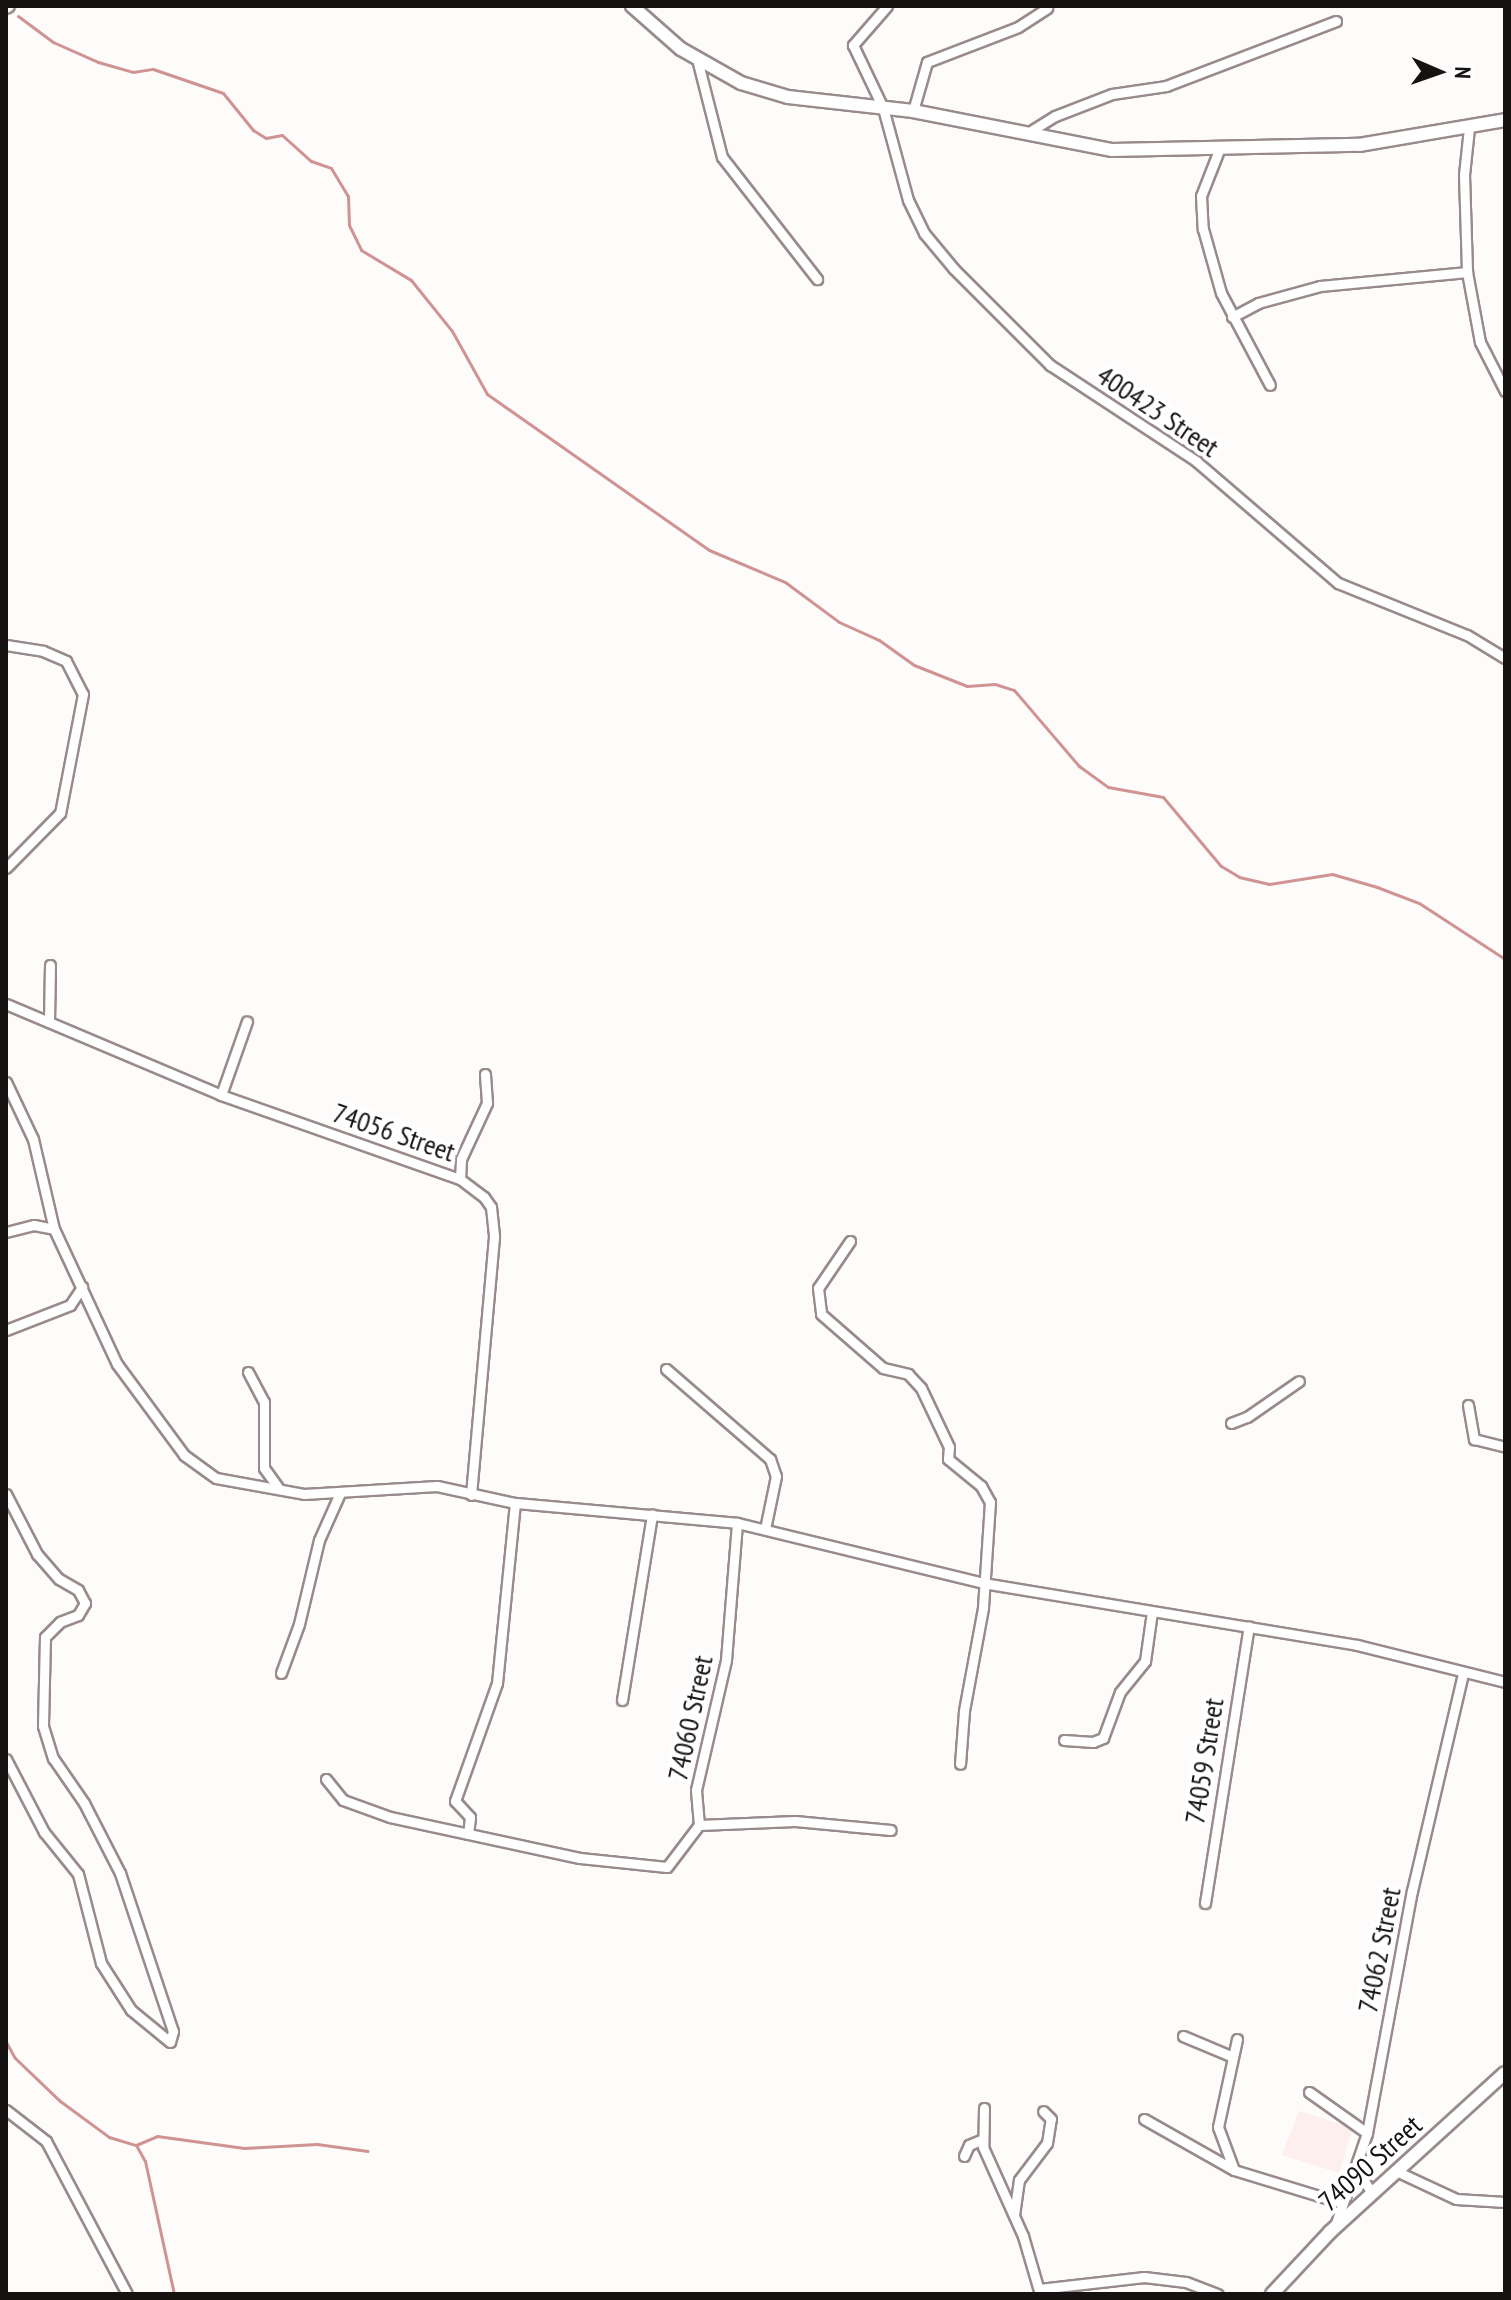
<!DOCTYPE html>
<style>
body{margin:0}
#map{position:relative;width:1511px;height:2300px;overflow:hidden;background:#fefbfb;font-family:"PT Sans Narrow",sans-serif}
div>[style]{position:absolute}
.built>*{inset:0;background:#feefef}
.stream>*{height:3px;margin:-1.5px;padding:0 1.5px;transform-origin:1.5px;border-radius:1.5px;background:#d09394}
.roads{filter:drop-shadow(2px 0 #998b8b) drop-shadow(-2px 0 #998b8b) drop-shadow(0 2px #998b8b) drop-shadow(0 -2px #998b8b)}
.street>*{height:9px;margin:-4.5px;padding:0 4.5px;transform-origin:4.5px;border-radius:4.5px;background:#fff}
.secondary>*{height:12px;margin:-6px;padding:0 6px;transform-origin:6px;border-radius:6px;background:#fff}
span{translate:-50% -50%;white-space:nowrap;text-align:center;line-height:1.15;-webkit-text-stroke:8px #fff;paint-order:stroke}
.street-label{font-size:28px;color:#171212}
.frame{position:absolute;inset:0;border:8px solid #171212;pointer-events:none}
.north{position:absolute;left:1399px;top:32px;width:80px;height:80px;-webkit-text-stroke:6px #fff;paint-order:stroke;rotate:92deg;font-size:22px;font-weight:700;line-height:32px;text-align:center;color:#171212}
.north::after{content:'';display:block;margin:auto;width:28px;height:36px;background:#171212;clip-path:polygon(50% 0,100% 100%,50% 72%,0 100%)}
</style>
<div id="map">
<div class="built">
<i style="clip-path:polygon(1299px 2111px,1353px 2128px,1339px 2173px,1282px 2155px)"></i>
</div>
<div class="stream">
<i style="left:18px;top:16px;width:44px;rotate:36.6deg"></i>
<i style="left:53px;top:42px;width:49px;rotate:24deg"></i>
<i style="left:98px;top:62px;width:36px;rotate:16deg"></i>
<i style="left:133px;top:72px;width:20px;rotate:-9deg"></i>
<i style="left:153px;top:69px;width:74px;rotate:18.9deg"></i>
<i style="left:223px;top:93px;width:48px;rotate:51deg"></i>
<i style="left:253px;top:130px;width:15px;rotate:32deg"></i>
<i style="left:266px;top:138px;width:16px;rotate:-11deg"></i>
<i style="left:282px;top:135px;width:39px;rotate:42deg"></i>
<i style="left:311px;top:161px;width:21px;rotate:19deg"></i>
<i style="left:331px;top:168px;width:33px;rotate:59deg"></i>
<i style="left:348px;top:196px;width:29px;rotate:88deg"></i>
<i style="left:349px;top:225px;width:28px;rotate:64deg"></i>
<i style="left:361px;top:250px;width:58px;rotate:31deg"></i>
<i style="left:411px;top:280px;width:65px;rotate:51.2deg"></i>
<i style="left:452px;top:331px;width:72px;rotate:60.9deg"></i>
<i style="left:487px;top:394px;width:271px;rotate:35.1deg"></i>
<i style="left:709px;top:550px;width:82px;rotate:22.8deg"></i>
<i style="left:785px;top:582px;width:67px;rotate:36.5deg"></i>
<i style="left:839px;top:622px;width:44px;rotate:24.2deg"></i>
<i style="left:879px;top:640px;width:43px;rotate:35.5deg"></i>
<i style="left:914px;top:665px;width:57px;rotate:21.6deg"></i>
<i style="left:967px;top:686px;width:28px;rotate:-4deg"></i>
<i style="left:995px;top:684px;width:20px;rotate:18deg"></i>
<i style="left:1014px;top:690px;width:100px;rotate:49.5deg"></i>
<i style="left:1079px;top:766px;width:36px;rotate:36deg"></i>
<i style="left:1108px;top:787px;width:56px;rotate:10.3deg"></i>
<i style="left:1163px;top:797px;width:90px;rotate:50deg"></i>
<i style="left:1221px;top:866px;width:21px;rotate:31deg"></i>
<i style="left:1239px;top:877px;width:31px;rotate:13deg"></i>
<i style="left:1269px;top:884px;width:64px;rotate:-9deg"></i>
<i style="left:1332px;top:874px;width:47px;rotate:16.1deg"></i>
<i style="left:1377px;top:887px;width:45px;rotate:20.9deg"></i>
<i style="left:1419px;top:903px;width:103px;rotate:33.1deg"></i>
<i style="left:6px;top:2042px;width:18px;rotate:61deg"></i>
<i style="left:15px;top:2058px;width:62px;rotate:43.7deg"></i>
<i style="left:60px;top:2101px;width:61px;rotate:36.3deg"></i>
<i style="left:109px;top:2137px;width:28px;rotate:17deg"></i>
<i style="left:136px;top:2145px;width:18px;rotate:61deg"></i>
<i style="left:145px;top:2161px;width:136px;rotate:77.7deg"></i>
<i style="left:136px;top:2145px;width:23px;rotate:-23deg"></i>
<i style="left:157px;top:2136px;width:88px;rotate:7.9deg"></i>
<i style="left:244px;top:2148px;width:73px;rotate:-3.1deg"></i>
<i style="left:317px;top:2144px;width:51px;rotate:7.8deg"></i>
</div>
<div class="roads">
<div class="street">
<i style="left:887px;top:6px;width:52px;rotate:131.1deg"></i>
<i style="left:853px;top:45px;width:70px;rotate:64.5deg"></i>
<i style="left:883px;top:108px;width:95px;rotate:74.8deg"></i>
<i style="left:908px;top:200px;width:37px;rotate:64deg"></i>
<i style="left:924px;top:233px;width:47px;rotate:50.2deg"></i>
<i style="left:954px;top:269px;width:136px;rotate:45deg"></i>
<i style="left:1050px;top:365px;width:175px;rotate:33.3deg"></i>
<i style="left:1196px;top:461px;width:187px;rotate:40.7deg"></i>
<i style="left:1338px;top:583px;width:139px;rotate:22deg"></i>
<i style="left:1467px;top:635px;width:44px;rotate:31.2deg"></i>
<i style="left:697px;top:59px;width:101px;rotate:75.7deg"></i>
<i style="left:722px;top:157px;width:155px;rotate:52.1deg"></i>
<i style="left:913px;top:111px;width:51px;rotate:-74.1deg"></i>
<i style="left:927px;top:62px;width:97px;rotate:-21deg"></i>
<i style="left:1018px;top:27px;width:35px;rotate:-33deg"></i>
<i style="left:1469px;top:128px;width:47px;rotate:96.1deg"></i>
<i style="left:1464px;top:175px;width:97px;rotate:88.2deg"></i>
<i style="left:1467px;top:272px;width:71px;rotate:79.5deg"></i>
<i style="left:1480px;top:342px;width:55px;rotate:63deg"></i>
<i style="left:1026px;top:134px;width:34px;rotate:-32deg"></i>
<i style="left:1055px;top:116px;width:61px;rotate:-21.1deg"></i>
<i style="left:1112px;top:94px;width:55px;rotate:-8.4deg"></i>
<i style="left:1166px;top:86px;width:182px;rotate:-20.9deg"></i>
<i style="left:1219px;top:150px;width:49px;rotate:111.4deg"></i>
<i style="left:1201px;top:196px;width:33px;rotate:87deg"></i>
<i style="left:1203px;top:229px;width:66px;rotate:74.3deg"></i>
<i style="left:1221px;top:293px;width:104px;rotate:62deg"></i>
<i style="left:1232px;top:317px;width:30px;rotate:-28deg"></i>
<i style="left:1258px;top:303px;width:64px;rotate:-15.3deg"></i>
<i style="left:1320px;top:286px;width:148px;rotate:-5.4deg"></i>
<i style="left:6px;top:645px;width:37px;rotate:9deg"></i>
<i style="left:43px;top:651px;width:25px;rotate:23deg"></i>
<i style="left:66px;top:661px;width:37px;rotate:63deg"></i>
<i style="left:83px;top:694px;width:121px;rotate:100.9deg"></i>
<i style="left:60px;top:813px;width:77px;rotate:134.5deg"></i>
<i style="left:6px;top:1004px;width:233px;rotate:22.9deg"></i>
<i style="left:221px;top:1095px;width:253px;rotate:19.4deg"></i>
<i style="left:460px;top:1179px;width:30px;rotate:37deg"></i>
<i style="left:484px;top:1197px;width:12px;rotate:55deg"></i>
<i style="left:491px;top:1207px;width:30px;rotate:84deg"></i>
<i style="left:494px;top:1237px;width:259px;rotate:95.1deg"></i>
<i style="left:49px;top:1022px;width:57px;rotate:-89deg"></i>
<i style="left:6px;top:1082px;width:63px;rotate:64.7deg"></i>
<i style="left:33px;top:1139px;width:92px;rotate:76.9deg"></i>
<i style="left:54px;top:1229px;width:149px;rotate:65deg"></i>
<i style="left:117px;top:1364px;width:113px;rotate:53.6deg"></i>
<i style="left:184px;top:1455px;width:39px;rotate:36deg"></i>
<i style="left:216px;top:1478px;width:89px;rotate:10.3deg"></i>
<i style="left:304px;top:1494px;width:133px;rotate:-3.4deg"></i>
<i style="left:437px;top:1486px;width:80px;rotate:12.3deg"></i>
<i style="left:515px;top:1503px;width:223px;rotate:5.1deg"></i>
<i style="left:737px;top:1523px;width:253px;rotate:13.7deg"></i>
<i style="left:983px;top:1583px;width:379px;rotate:9.4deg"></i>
<i style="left:1357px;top:1645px;width:153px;rotate:14deg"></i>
<i style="left:221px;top:1095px;width:78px;rotate:-70.6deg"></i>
<i style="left:460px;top:1179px;width:20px;rotate:-87deg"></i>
<i style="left:461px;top:1159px;width:62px;rotate:-65.1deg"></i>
<i style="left:487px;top:1103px;width:29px;rotate:-94deg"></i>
<i style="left:6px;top:1232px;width:29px;rotate:-14deg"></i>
<i style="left:34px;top:1225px;width:20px;rotate:11deg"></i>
<i style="left:850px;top:1241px;width:57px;rotate:124.2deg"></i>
<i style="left:818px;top:1288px;width:26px;rotate:83deg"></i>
<i style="left:821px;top:1314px;width:82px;rotate:41.1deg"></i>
<i style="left:883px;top:1368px;width:26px;rotate:13deg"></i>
<i style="left:908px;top:1374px;width:19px;rotate:47deg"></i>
<i style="left:921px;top:1388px;width:65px;rotate:64.6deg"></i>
<i style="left:949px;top:1447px;width:12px;rotate:95deg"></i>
<i style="left:948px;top:1459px;width:43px;rotate:39.3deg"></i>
<i style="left:981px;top:1486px;width:18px;rotate:61deg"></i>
<i style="left:990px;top:1502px;width:106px;rotate:93.8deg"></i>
<i style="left:983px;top:1608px;width:105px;rotate:100.5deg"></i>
<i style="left:964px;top:1711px;width:53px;rotate:94.3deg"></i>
<i style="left:6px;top:1330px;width:69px;rotate:-21.3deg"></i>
<i style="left:70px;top:1305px;width:22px;rotate:-56deg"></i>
<i style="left:666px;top:1369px;width:138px;rotate:40.9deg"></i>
<i style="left:770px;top:1459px;width:18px;rotate:71deg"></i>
<i style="left:776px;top:1476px;width:54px;rotate:101.7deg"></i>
<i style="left:248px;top:1372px;width:34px;rotate:62deg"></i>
<i style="left:264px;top:1402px;width:66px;rotate:90deg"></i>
<i style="left:264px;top:1468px;width:26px;rotate:54deg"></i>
<i style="left:1468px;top:1405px;width:35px;rotate:80deg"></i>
<i style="left:1474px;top:1439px;width:32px;rotate:14deg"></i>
<i style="left:1231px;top:1423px;width:17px;rotate:-21deg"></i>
<i style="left:1247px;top:1417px;width:63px;rotate:-34.7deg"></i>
<i style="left:6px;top:1494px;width:68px;rotate:62.7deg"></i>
<i style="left:37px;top:1554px;width:33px;rotate:49deg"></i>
<i style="left:59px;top:1579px;width:22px;rotate:30deg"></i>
<i style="left:78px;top:1590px;width:15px;rotate:62deg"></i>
<i style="left:85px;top:1603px;width:14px;rotate:120deg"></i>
<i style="left:78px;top:1615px;width:19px;rotate:159deg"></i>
<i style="left:60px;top:1622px;width:21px;rotate:135deg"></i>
<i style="left:45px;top:1637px;width:89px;rotate:91.3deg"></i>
<i style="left:43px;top:1726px;width:34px;rotate:73deg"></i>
<i style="left:53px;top:1758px;width:55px;rotate:55.4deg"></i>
<i style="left:84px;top:1803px;width:79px;rotate:62.8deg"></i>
<i style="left:120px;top:1873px;width:167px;rotate:71.5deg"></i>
<i style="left:173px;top:2031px;width:11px;rotate:105deg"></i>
<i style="left:170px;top:2042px;width:50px;rotate:-140.6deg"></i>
<i style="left:131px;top:2010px;width:56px;rotate:-122.6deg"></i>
<i style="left:101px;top:1963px;width:92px;rotate:-104.5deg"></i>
<i style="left:78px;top:1874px;width:54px;rotate:-129deg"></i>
<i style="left:44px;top:1832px;width:82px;rotate:-117.5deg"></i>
<i style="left:281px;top:1673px;width:52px;rotate:-69.8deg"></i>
<i style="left:299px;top:1624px;width:86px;rotate:-76.6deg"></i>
<i style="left:319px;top:1540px;width:51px;rotate:-65.9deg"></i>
<i style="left:622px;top:1700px;width:188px;rotate:-80.8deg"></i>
<i style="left:1064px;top:1740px;width:29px;rotate:4deg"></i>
<i style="left:1093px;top:1742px;width:11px;rotate:-22deg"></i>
<i style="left:1103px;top:1738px;width:49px;rotate:-69.7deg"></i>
<i style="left:1120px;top:1692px;width:40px;rotate:-51deg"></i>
<i style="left:1145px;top:1661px;width:49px;rotate:-81.9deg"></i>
<i style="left:326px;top:1779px;width:27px;rotate:51deg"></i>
<i style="left:343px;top:1800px;width:50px;rotate:19.9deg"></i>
<i style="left:390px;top:1817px;width:194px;rotate:12.2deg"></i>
<i style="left:580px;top:1858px;width:87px;rotate:5.9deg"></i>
<i style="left:667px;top:1867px;width:53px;rotate:-52.7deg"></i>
<i style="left:699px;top:1825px;width:35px;rotate:-95deg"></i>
<i style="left:696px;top:1790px;width:133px;rotate:-77deg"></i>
<i style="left:726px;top:1660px;width:137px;rotate:-85.4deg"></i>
<i style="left:699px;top:1825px;width:96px;rotate:-2.4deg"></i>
<i style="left:795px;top:1821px;width:96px;rotate:5.4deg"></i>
<i style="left:468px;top:1834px;width:17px;rotate:-83deg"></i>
<i style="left:470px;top:1817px;width:22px;rotate:-133deg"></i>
<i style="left:455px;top:1801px;width:125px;rotate:-70.4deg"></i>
<i style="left:497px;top:1683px;width:181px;rotate:-84.3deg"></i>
<i style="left:1205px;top:1903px;width:280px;rotate:-81deg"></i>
<i style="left:1183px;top:2036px;width:54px;rotate:22.8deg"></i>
<i style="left:1309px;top:2092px;width:71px;rotate:35.3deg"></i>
<i style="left:984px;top:2108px;width:39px;rotate:91deg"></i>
<i style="left:983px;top:2147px;width:98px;rotate:65.8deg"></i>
<i style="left:1023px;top:2236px;width:60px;rotate:73.7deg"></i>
<i style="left:6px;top:2110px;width:51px;rotate:37.8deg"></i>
<i style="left:46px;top:2141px;width:173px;rotate:62.1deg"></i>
<i style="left:1144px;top:2119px;width:103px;rotate:29.5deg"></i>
<i style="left:1234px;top:2170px;width:113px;rotate:17deg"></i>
<i style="left:964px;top:2156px;width:12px;rotate:-66deg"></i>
<i style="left:969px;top:2145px;width:15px;rotate:-23deg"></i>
<i style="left:1234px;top:2170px;width:46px;rotate:-110.4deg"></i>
<i style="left:1218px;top:2127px;width:90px;rotate:-77.8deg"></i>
<i style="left:1357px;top:2170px;width:27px;rotate:57deg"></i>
<i style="left:1396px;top:2171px;width:66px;rotate:25deg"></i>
<i style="left:1456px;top:2199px;width:49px;rotate:3.5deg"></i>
<i style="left:1014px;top:2215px;width:35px;rotate:-82deg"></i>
<i style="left:1019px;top:2180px;width:46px;rotate:-52.9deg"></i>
<i style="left:1047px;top:2143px;width:24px;rotate:-81deg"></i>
<i style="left:1051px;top:2119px;width:11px;rotate:-135deg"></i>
<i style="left:1335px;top:2226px;width:98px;rotate:-71deg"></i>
<i style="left:1367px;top:2133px;width:246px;rotate:-79.5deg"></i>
<i style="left:1412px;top:1891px;width:224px;rotate:-76.8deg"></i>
<i style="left:1039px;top:2289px;width:106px;rotate:-6.5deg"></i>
<i style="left:1144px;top:2277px;width:42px;rotate:6.8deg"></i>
<i style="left:1186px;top:2282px;width:34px;rotate:21deg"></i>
</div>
<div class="secondary">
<i style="left:632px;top:6px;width:65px;rotate:41.3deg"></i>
<i style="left:681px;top:49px;width:69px;rotate:29.5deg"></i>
<i style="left:741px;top:83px;width:49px;rotate:16.6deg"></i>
<i style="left:788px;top:97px;width:126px;rotate:6.4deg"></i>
<i style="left:913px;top:111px;width:203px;rotate:11.1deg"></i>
<i style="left:1112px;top:150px;width:247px;rotate:-1.2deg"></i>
<i style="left:1359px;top:145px;width:148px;rotate:-9.7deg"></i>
<i style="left:6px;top:7px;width:2px;rotate:-27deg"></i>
<i style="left:1272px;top:2294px;width:85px;rotate:-46.9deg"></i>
<i style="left:1330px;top:2232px;width:236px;rotate:-42.3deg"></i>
</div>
</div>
<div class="street-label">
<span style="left:1158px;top:411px;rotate:34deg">400423 Street</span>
<span style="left:394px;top:1132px;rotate:19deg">74056 Street</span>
<span style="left:690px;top:1718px;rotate:-78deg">74060 Street</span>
<span style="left:1204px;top:1761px;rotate:-81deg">74059 Street</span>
<span style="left:1379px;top:1950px;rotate:-79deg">74062 Street</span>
<span style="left:1370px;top:2163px;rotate:-42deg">74090 Street</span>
</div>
<div class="frame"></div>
<div class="north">N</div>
</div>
